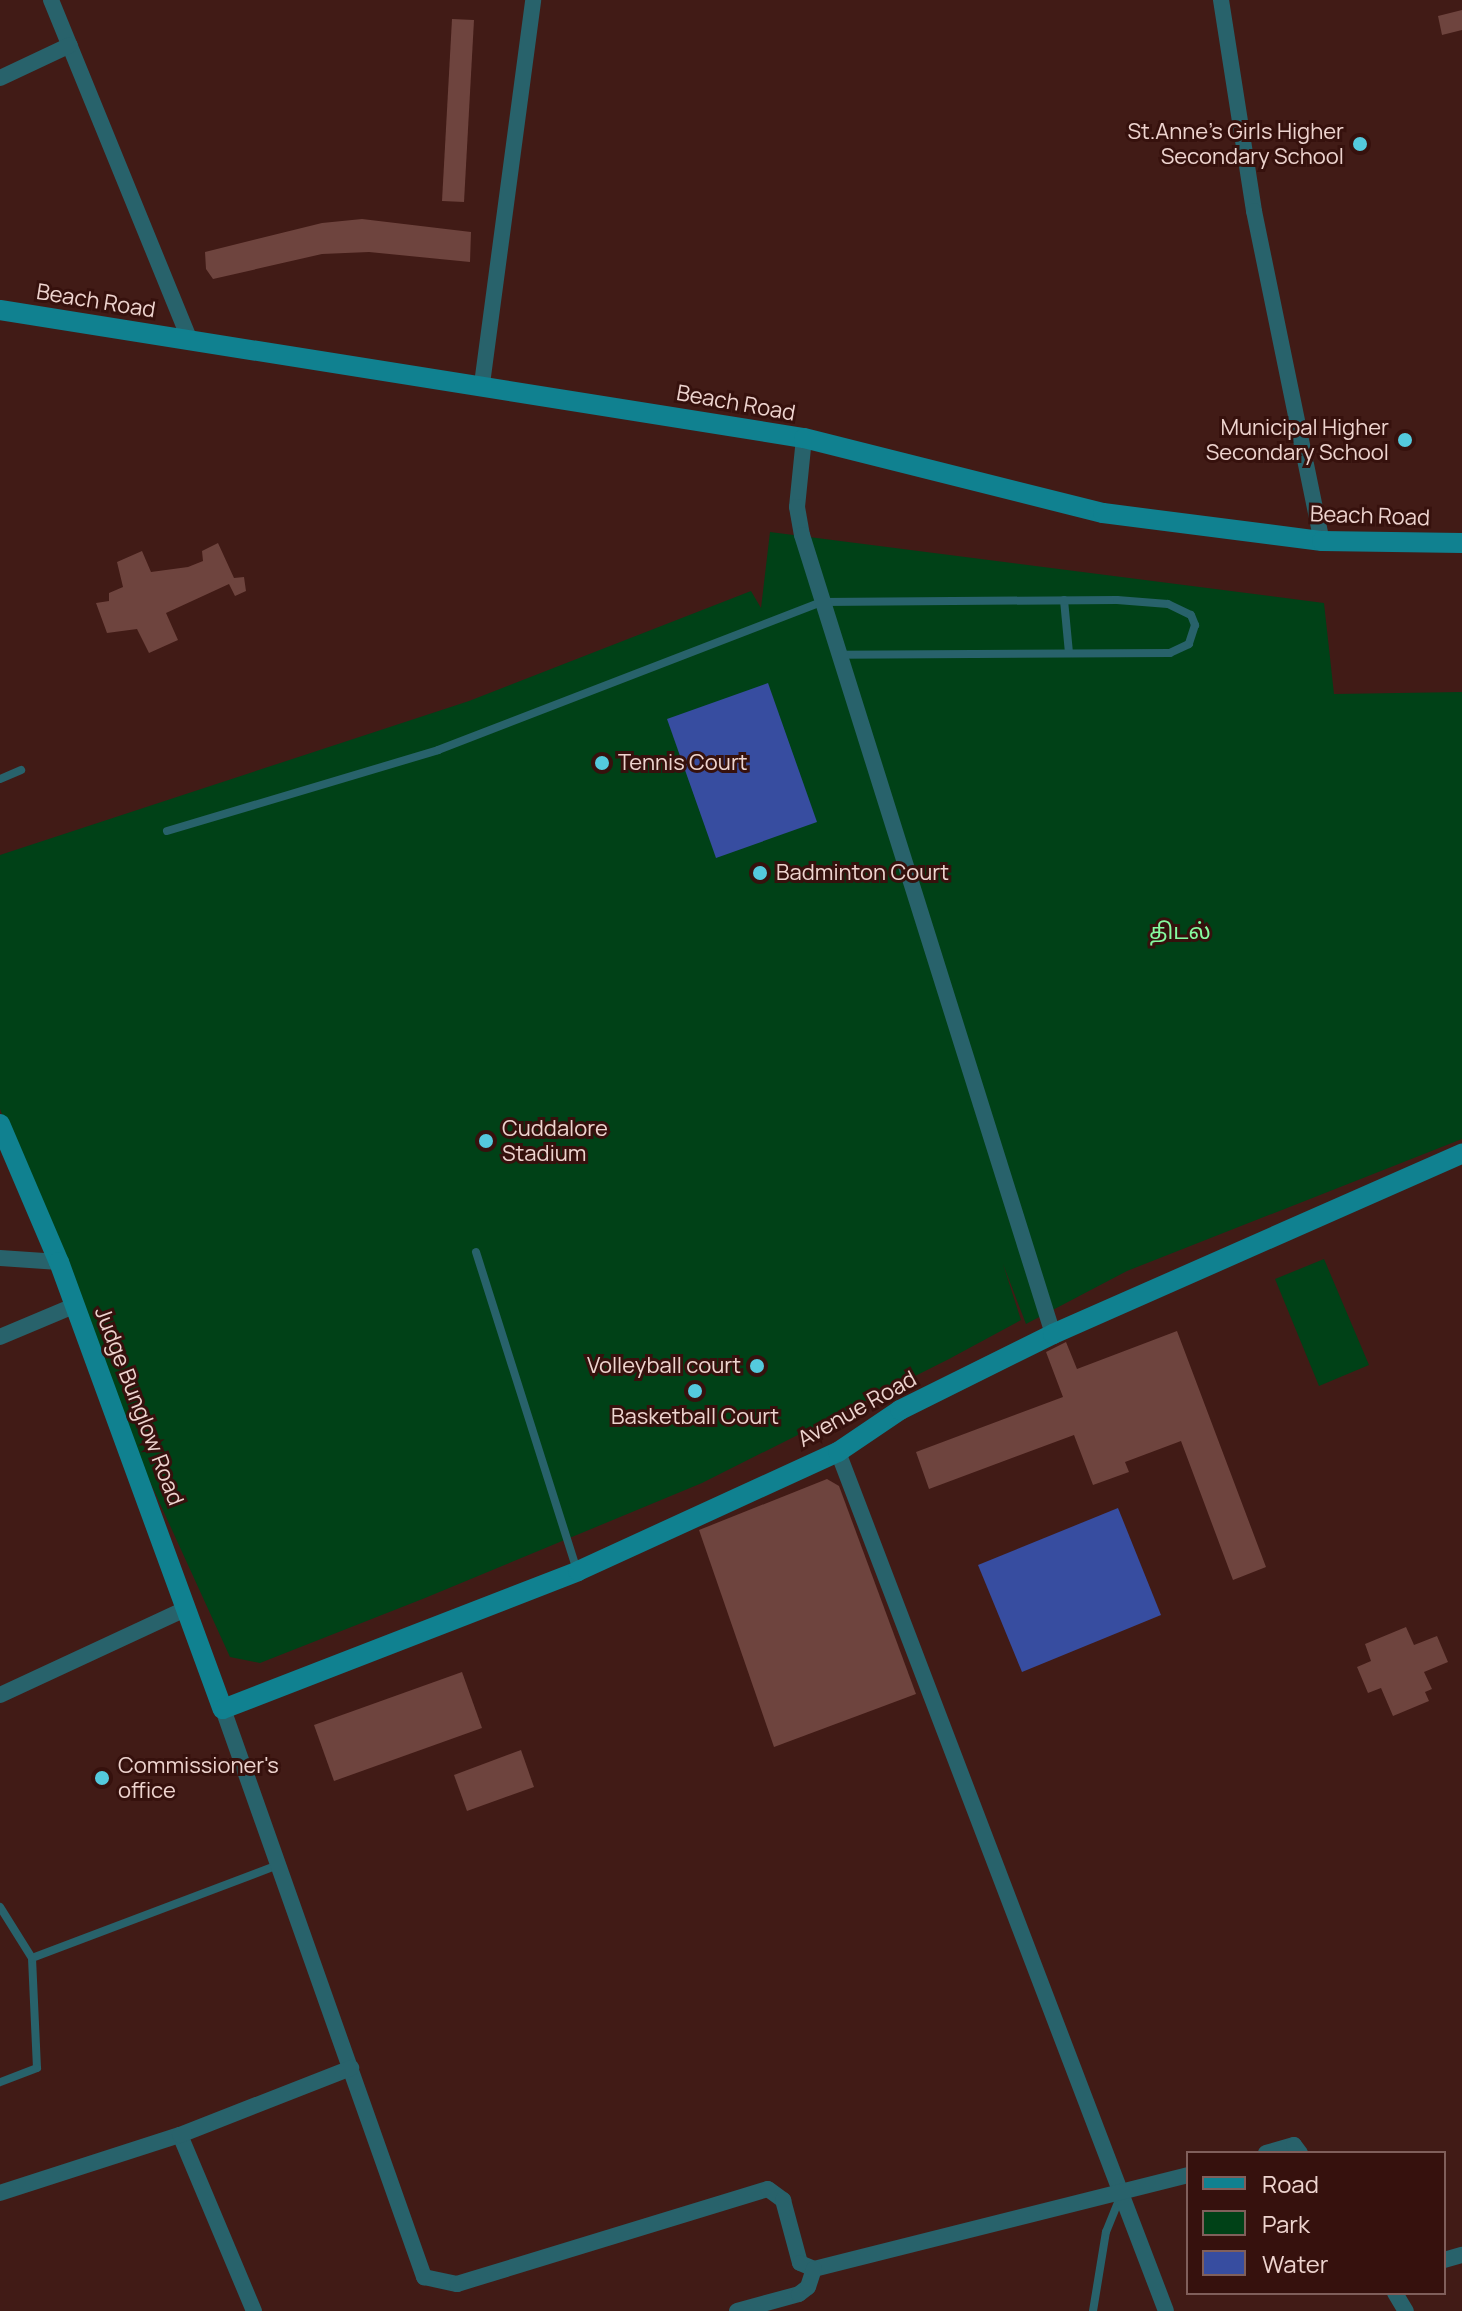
<!DOCTYPE html>
<meta charset="utf-8">
<style>
body{margin:0}
#map{position:relative;width:1462px;height:2311px;overflow:hidden;background:#411b16;font-family:Manrope,"Noto Sans Tamil",sans-serif}
div>[style]{position:absolute}
.green>*{inset:0;background:#004117}
.water>*{inset:0;background:#374da0}
.building>*{inset:0;background:#6e443e}
.lane>*{height:8px;margin:-4px;padding:0 4px;transform-origin:4px;border-radius:4px;background:#28626b}
.street>*{height:16px;margin:-8px;padding:0 8px;transform-origin:8px;border-radius:8px;background:#28626b}
.secondary>*{height:20px;margin:-10px;padding:0 10px;transform-origin:10px;border-radius:10px;background:#108190}
.dots>*{width:22px;height:22px;translate:-50% -50%;box-sizing:border-box;border:4px solid #36110d;border-radius:50%}
span{translate:-50% -50%;white-space:nowrap;text-align:center;line-height:1.15;-webkit-text-stroke:6px #36110d;paint-order:stroke}
.poi-label{font-size:22px;color:#eed4cf}
.right{translate:-100% -50%;text-align:right}
.left{translate:0 -50%;text-align:left}
.street-label{font-size:22px;color:#eed4cf}
.park-label{font-size:22px;color:#86fca0}
.legend{position:absolute;left:1186px;top:2151px;width:260px;height:144px;box-sizing:border-box;background:#36110d;border:2px solid #805f5b;margin:0;padding:10px 14px;list-style:none;font-size:24px;color:#eed4cf}
.legend li{display:flex;align-items:center;gap:16px;height:40px}
.legend b{width:40px;border:2px solid #805f5b}
</style>
<div id="map">
<div class="green">
<i style="clip-path:polygon(770px 532px,1324px 603px,1334px 694px,1462px 692px,1462px 1139px,1127px 1271px,1026px 1324px,1003px 1264px,1021px 1320px,949px 1359px,702px 1483px,425px 1598px,260px 1663px,230px 1657px,120px 1416px,0 1109px,0 855px,469px 701px,751px 591px,761px 608px)"></i>
<i style="clip-path:polygon(1324px 1259px,1369px 1365px,1319px 1386px,1275px 1279px)"></i>
</div>
<div class="water">
<i style="clip-path:polygon(768px 683px,817px 822px,716px 858px,667px 719px)"></i>
<i style="clip-path:polygon(1118px 1508px,1161px 1615px,1022px 1672px,978px 1565px)"></i>
</div>
<div class="building">
<i style="clip-path:polygon(1462px 10px,1462px 30px,1442px 35px,1438px 16px)"></i>
<i style="clip-path:polygon(452px 19px,474px 20px,464px 202px,442px 201px)"></i>
<i style="clip-path:polygon(362px 219px,471px 232px,470px 262px,369px 252px,322px 254px,213px 279px,206px 269px,205px 252px,322px 223px)"></i>
<i style="clip-path:polygon(218px 543px,234px 578px,244px 577px,246px 591px,235px 596px,229px 584px,166px 613px,178px 640px,149px 653px,137px 629px,107px 633px,96px 603px,109px 601px,109px 593px,123px 587px,117px 562px,142px 551px,151px 572px,188px 567px,203px 561px,202px 551px)"></i>
<i style="clip-path:polygon(1177px 1331px,1266px 1567px,1233px 1580px,1181px 1441px,1125px 1462px,1129px 1472px,1093px 1485px,1074px 1435px,929px 1489px,916px 1452px,1063px 1397px,1046px 1352px,1066px 1342px,1077px 1369px)"></i>
<i style="clip-path:polygon(827px 1479px,839px 1486px,916px 1694px,774px 1747px,699px 1530px)"></i>
<i style="clip-path:polygon(1406px 1627px,1414px 1645px,1437px 1636px,1448px 1662px,1424px 1672px,1432px 1689px,1425px 1692px,1429px 1701px,1393px 1716px,1381px 1688px,1368px 1693px,1357px 1667px,1371px 1661px,1365px 1644px)"></i>
<i style="clip-path:polygon(462px 1672px,482px 1728px,334px 1781px,314px 1725px)"></i>
<i style="clip-path:polygon(521px 1750px,534px 1787px,467px 1811px,454px 1775px)"></i>
</div>
<div class="lane">
<i style="left:1064px;top:600px;width:53px;rotate:84.6deg"></i>
<i style="left:0;top:779px;width:23px;rotate:-23deg"></i>
<i style="left:167px;top:831px;width:283px;rotate:-16.6deg"></i>
<i style="left:438px;top:750px;width:411px;rotate:-21.1deg"></i>
<i style="left:821px;top:602px;width:296px;rotate:-0.4deg"></i>
<i style="left:1117px;top:600px;width:51px;rotate:4.5deg"></i>
<i style="left:1168px;top:604px;width:25px;rotate:26deg"></i>
<i style="left:1191px;top:615px;width:11px;rotate:68deg"></i>
<i style="left:1195px;top:625px;width:20px;rotate:108deg"></i>
<i style="left:1189px;top:644px;width:21px;rotate:155deg"></i>
<i style="left:1170px;top:653px;width:331px;rotate:179.7deg"></i>
<i style="left:476px;top:1252px;width:334px;rotate:72.4deg"></i>
<i style="left:0;top:1907px;width:60px;rotate:57.9deg"></i>
<i style="left:32px;top:1958px;width:110px;rotate:87.4deg"></i>
<i style="left:37px;top:2068px;width:40px;rotate:159deg"></i>
<i style="left:32px;top:1958px;width:260px;rotate:-20.7deg"></i>
<i style="left:1093px;top:2311px;width:80px;rotate:-80.7deg"></i>
<i style="left:1106px;top:2232px;width:40px;rotate:-68deg"></i>
</div>
<div class="street">
<i style="left:51px;top:0;width:366px;rotate:67.8deg"></i>
<i style="left:1221px;top:0;width:214px;rotate:81.1deg"></i>
<i style="left:1254px;top:211px;width:337px;rotate:78.4deg"></i>
<i style="left:0;top:78px;width:77px;rotate:-25.2deg"></i>
<i style="left:482px;top:384px;width:387px;rotate:-82.4deg"></i>
<i style="left:804px;top:438px;width:69px;rotate:95.8deg"></i>
<i style="left:797px;top:507px;width:28px;rotate:80deg"></i>
<i style="left:802px;top:535px;width:837px;rotate:72.56deg"></i>
<i style="left:0;top:1258px;width:59px;rotate:3.9deg"></i>
<i style="left:0;top:1337px;width:82px;rotate:-22.8deg"></i>
<i style="left:838px;top:1452px;width:919px;rotate:69.1deg"></i>
<i style="left:0;top:1695px;width:206px;rotate:-24.9deg"></i>
<i style="left:223px;top:1709px;width:603px;rotate:70.51deg"></i>
<i style="left:424px;top:2277px;width:34px;rotate:12deg"></i>
<i style="left:457px;top:2284px;width:325px;rotate:-17deg"></i>
<i style="left:768px;top:2189px;width:19px;rotate:36deg"></i>
<i style="left:783px;top:2200px;width:65px;rotate:74.9deg"></i>
<i style="left:800px;top:2263px;width:15px;rotate:23deg"></i>
<i style="left:814px;top:2269px;width:386px;rotate:-14.1deg"></i>
<i style="left:180px;top:2135px;width:191px;rotate:67.2deg"></i>
<i style="left:1266px;top:2153px;width:29px;rotate:-16deg"></i>
<i style="left:1294px;top:2145px;width:10px;rotate:53deg"></i>
<i style="left:0;top:2193px;width:189px;rotate:-17.9deg"></i>
<i style="left:180px;top:2135px;width:184px;rotate:-21.4deg"></i>
<i style="left:1444px;top:2260px;width:19px;rotate:-16deg"></i>
<i style="left:1395px;top:2293px;width:21px;rotate:59deg"></i>
<i style="left:737px;top:2311px;width:64px;rotate:-15.3deg"></i>
<i style="left:799px;top:2294px;width:11px;rotate:-38deg"></i>
<i style="left:808px;top:2287px;width:19px;rotate:-72deg"></i>
</div>
<div class="secondary">
<i style="left:0;top:310px;width:814px;rotate:9.05deg"></i>
<i style="left:804px;top:438px;width:308px;rotate:14.1deg"></i>
<i style="left:1103px;top:513px;width:221px;rotate:7.3deg"></i>
<i style="left:1322px;top:541px;width:140px;rotate:0.8deg"></i>
<i style="left:0;top:1124px;width:150px;rotate:66.9deg"></i>
<i style="left:59px;top:1262px;width:476px;rotate:69.9deg"></i>
<i style="left:223px;top:1709px;width:381px;rotate:-21.2deg"></i>
<i style="left:578px;top:1571px;width:286px;rotate:-24.6deg"></i>
<i style="left:838px;top:1452px;width:75px;rotate:-34.1deg"></i>
<i style="left:900px;top:1410px;width:171px;rotate:-26.4deg"></i>
<i style="left:1053px;top:1334px;width:447px;rotate:-23.8deg"></i>
</div>
<div class="dots">
<i style="left:1360px;top:144px;background:#54cadd"></i>
<i style="left:1405px;top:440px;background:#54cadd"></i>
<i style="left:602px;top:763px;background:#54cadd"></i>
<i style="left:760px;top:873px;background:#54cadd"></i>
<i style="left:486px;top:1141px;background:#54cadd"></i>
<i style="left:757px;top:1366px;background:#54cadd"></i>
<i style="left:695px;top:1391px;background:#54cadd"></i>
<i style="left:102px;top:1778px;background:#54cadd"></i>
</div>
<div class="poi-label">
<span class="right" style="left:1344px;top:144px">St.Anne's Girls Higher<br>Secondary School</span>
<span class="right" style="left:1389px;top:440px">Municipal Higher<br>Secondary School</span>
<span class="left" style="left:618px;top:763px">Tennis Court</span>
<span class="left" style="left:776px;top:873px">Badminton Court</span>
<span class="left" style="left:502px;top:1141px">Cuddalore<br>Stadium</span>
<span class="right" style="left:741px;top:1366px">Volleyball court</span>
<span style="left:695px;top:1417px">Basketball Court</span>
<span class="left" style="left:118px;top:1778px">Commissioner's<br>office</span>
</div>
<div class="street-label">
<span style="left:96px;top:301px;rotate:9deg">Beach Road</span>
<span style="left:736px;top:403px;rotate:10deg">Beach Road</span>
<span style="left:1370px;top:516px;rotate:2deg">Beach Road</span>
<span style="left:139px;top:1406px;rotate:69deg">Judge Bunglow Road</span>
<span style="left:857px;top:1409px;rotate:-29deg">Avenue Road</span>
</div>
<div class="park-label">
<span style="left:1180px;top:932px">திடல்</span>
</div>
<ul class="legend">
<li><b style="height:10px;background:#108190"></b>Road</li>
<li><b style="height:22px;background:#004117"></b>Park</li>
<li><b style="height:22px;background:#374da0"></b>Water</li>
</ul>
</div>
